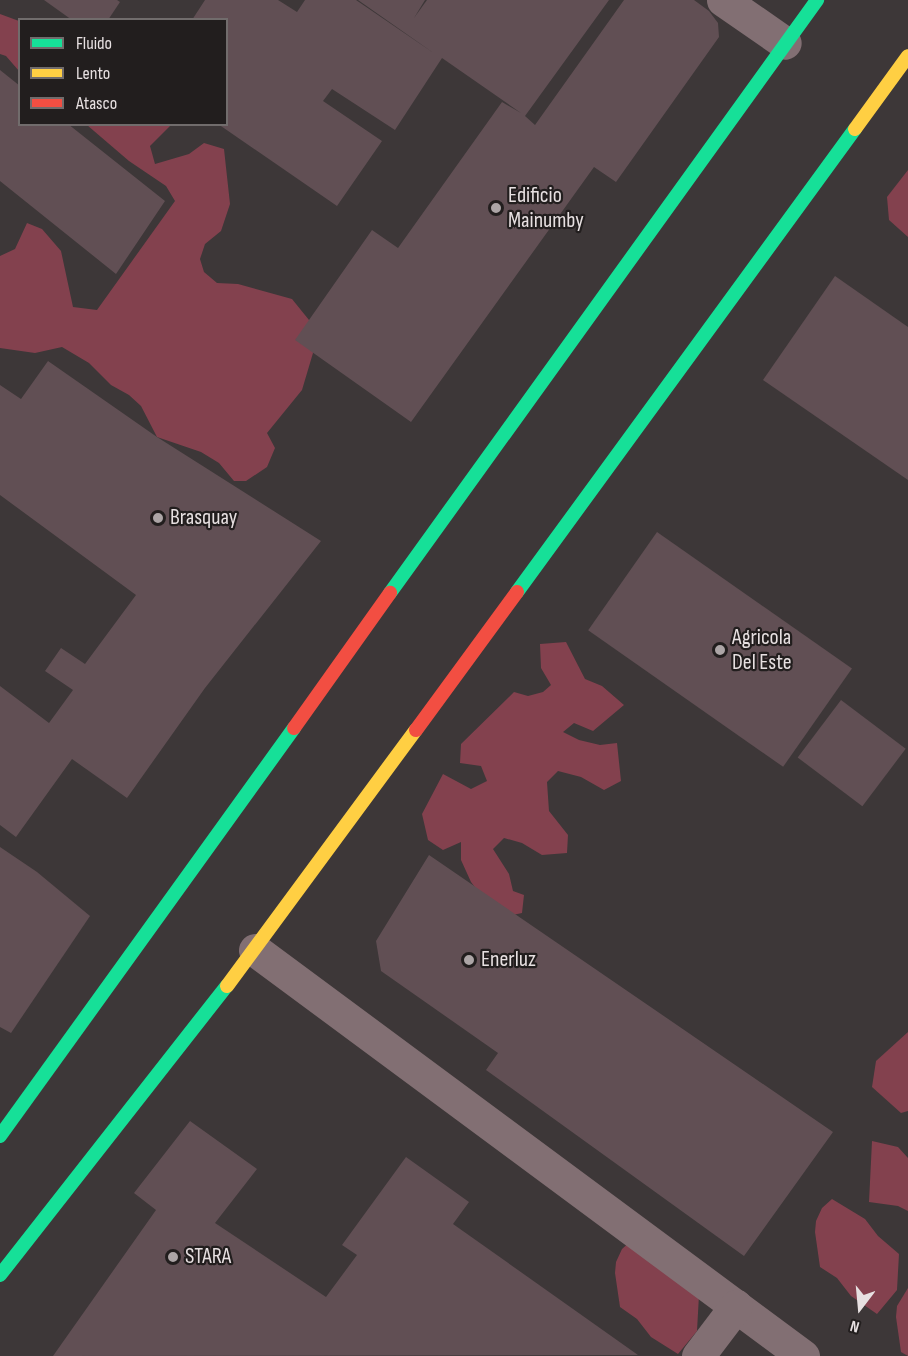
<!DOCTYPE html>
<style>
body{margin:0}
#map{position:relative;width:908px;height:1356px;overflow:hidden;background:#3d3738;font-family:"Sofia Sans Condensed",sans-serif}
div>[style]{position:absolute}
.green>*{inset:0;background:#83414e}
.building>*{inset:0;background:#614f54;transform-origin:0 0}
.street>*{height:33px;margin:-16.5px;padding:0 16.5px;transform-origin:16.5px;border-radius:16.5px;background:#826f73}
.fast>*{height:14px;margin:-7px;padding:0 7px;transform-origin:7px;border-radius:7px;background:#16e098}
.slow>*{height:14px;margin:-7px;padding:0 7px;transform-origin:7px;border-radius:7px;background:#ffcf43}
.jam>*{height:14px;margin:-7px;padding:0 7px;transform-origin:7px;border-radius:7px;background:#f24e42}
.dots>*{width:16px;height:16px;translate:-50% -50%;box-sizing:border-box;border:3px solid #221e1e;border-radius:50%}
span{translate:-50% -50%;white-space:nowrap;text-align:center;line-height:1.15;-webkit-text-stroke:4.5px #221e1e;paint-order:stroke}
.poi-label{font-size:22px;color:#e7e0e1}
.left{translate:0 -50%;text-align:left}
.legend{position:absolute;left:18px;top:18px;width:210px;height:108px;box-sizing:border-box;background:#221e1e;border:2px solid #716c6c;margin:0;padding:8px 10px;list-style:none;font-size:18px;color:#e7e0e1}
.legend li{display:flex;align-items:center;gap:12px;height:30px}
.legend b{width:30px;border:2px solid #716c6c}
.north{position:absolute;left:830px;top:1278px;width:60px;height:60px;-webkit-text-stroke:4px #221e1e;paint-order:stroke;rotate:196deg;font-size:16px;font-weight:700;line-height:24px;text-align:center;color:#e7e0e1}
.north::after{content:'';display:block;margin:auto;width:21px;height:27px;background:#e7e0e1;clip-path:polygon(50% 0,100% 100%,50% 72%,0 100%)}
</style>
<div id="map">
<div class="green">
<div style="clip-path:polygon(0 14px,19px 21px,19px 71px,6px 56px,0 54px)"></div>
<div style="clip-path:polygon(87px 125px,171px 125px,150px 146px,155px 164px,189px 154px,204px 143px,224px 149px,230px 204px,221px 231px,205px 244px,200px 259px,204px 272px,217px 283px,238px 284px,292px 299px,309px 320px,313px 353px,302px 390px,267px 433px,275px 448px,267px 467px,246px 481px,234px 481px,219px 463px,201px 452px,157px 437px,141px 406px,129px 395px,111px 385px,89px 363px,62px 347px,35px 353px,0 348px,0 256px,15px 249px,27px 223px,42px 229px,61px 251px,73px 307px,97px 310px,175px 201px,166px 186px,129px 161px)"></div>
<div style="clip-path:polygon(908px 170px,908px 237px,889px 220px,887px 197px)"></div>
<div style="clip-path:polygon(566px 642px,585px 679px,602px 686px,624px 705px,593px 731px,574px 723px,563px 732px,579px 740px,600px 745px,617px 743px,621px 781px,604px 790px,581px 777px,558px 771px,547px 782px,549px 811px,568px 835px,567px 853px,542px 855px,522px 843px,504px 838px,493px 849px,509px 874px,513px 891px,524px 895px,522px 913px,498px 918px,471px 882px,461px 860px,461px 842px,443px 850px,428px 840px,422px 814px,443px 774px,471px 789px,487px 781px,481px 766px,460px 763px,461px 744px,514px 692px,528px 696px,543px 692px,551px 685px,541px 668px,540px 644px)"></div>
<div style="clip-path:polygon(908px 1032px,908px 1111px,901px 1113px,872px 1087px,876px 1061px)"></div>
<div style="clip-path:polygon(872px 1141px,898px 1147px,908px 1158px,908px 1211px,898px 1206px,869px 1202px)"></div>
<div style="clip-path:polygon(832px 1199px,865px 1219px,878px 1236px,899px 1254px,897px 1290px,877px 1314px,851px 1296px,837px 1278px,820px 1267px,815px 1232px,816px 1221px,822px 1208px)"></div>
<div style="clip-path:polygon(632px 1240px,699px 1295px,697px 1331px,678px 1354px,651px 1337px,637px 1319px,620px 1307px,615px 1273px,616px 1262px,622px 1249px)"></div>
<div style="clip-path:polygon(908px 1288px,908px 1356px,901px 1352px,896px 1317px,897px 1306px)"></div>
</div>
<div class="building">
<div style="clip-path:polygon(44px 0,117px 0,120px 2px,108px 20px,72px 20px)"></div>
<div style="clip-path:polygon(205px 0,278px 0,297px 12px,305px 0,356px 0,435px 54px,358px 0,425px 0,414px 18px,427px 0,609px 0,525px 116px,535px 125px,624px 0,694px 0,709px 11px,718px 23px,719px 37px,616px 182px,594px 167px,411px 422px,295px 340px,372px 230px,398px 248px,502px 102px,521px 113px,442px 58px,395px 130px,332px 89px,323px 101px,382px 141px,337px 206px,218px 124px,226px 124px,226px 20px,192px 20px)"></div>
<div style="clip-path:polygon(0 70px,20px 86px,20px 124px,68px 124px,165px 201px,116px 274px,0 181px)"></div>
<div style="clip-path:polygon(835px 276px,908px 327px,908px 480px,763px 380px)"></div>
<div style="clip-path:polygon(48px 361px,157px 437px,321px 541px,205px 688px,127px 798px,72px 759px,16px 837px,0 825px,0 686px,49px 723px,73px 690px,45px 671px,61px 648px,85px 664px,136px 595px,0 495px,0 385px,21px 399px)"></div>
<div style="left:657px;top:532px;width:238px;height:120px;rotate:35deg"></div>
<div style="left:841px;top:700px;width:81px;height:72px;rotate:37deg"></div>
<div style="clip-path:polygon(0 847px,37px 872px,90px 916px,11px 1033px,0 1027px)"></div>
<div style="clip-path:polygon(429px 855px,833px 1132px,744px 1256px,486px 1070px,498px 1053px,381px 971px,376px 941px)"></div>
<div style="clip-path:polygon(190px 1121px,257px 1169px,215px 1223px,326px 1297px,357px 1255px,342px 1245px,406px 1157px,469px 1202px,453px 1224px,638px 1355px,53px 1356px,156px 1210px,134px 1193px)"></div>
</div>
<div class="street">
<div style="left:723px;top:0;width:75px;rotate:34.7deg"></div>
<div style="left:255px;top:950px;width:682px;rotate:36.53deg"></div>
<div style="left:698px;top:1356px;width:63px;rotate:-52.8deg"></div>
</div>
<div class="fast">
<div style="left:517px;top:592px;width:573px;rotate:-53.87deg"></div>
<div style="left:390px;top:593px;width:731px;rotate:-54.24deg"></div>
<div style="left:0;top:1136px;width:503px;rotate:-54.22deg"></div>
<div style="left:0;top:1275px;width:367px;rotate:-51.9deg"></div>
</div>
<div class="slow">
<div style="left:855px;top:129px;width:90px;rotate:-54deg"></div>
<div style="left:227px;top:986px;width:318px;rotate:-53.6deg"></div>
</div>
<div class="jam">
<div style="left:294px;top:728px;width:166px;rotate:-54.6deg"></div>
<div style="left:416px;top:730px;width:171px;rotate:-53.8deg"></div>
</div>
<div class="dots">
<div style="left:496px;top:208px;background:#aca5a6"></div>
<div style="left:158px;top:518px;background:#aca5a6"></div>
<div style="left:720px;top:650px;background:#aca5a6"></div>
<div style="left:469px;top:960px;background:#aca5a6"></div>
<div style="left:173px;top:1257px;background:#aca5a6"></div>
</div>
<div class="poi-label">
<span class="left" style="left:508px;top:208px">Edificio<br>Mainumby</span>
<span class="left" style="left:170px;top:518px">Brasquay</span>
<span class="left" style="left:732px;top:650px">Agricola<br>Del Este</span>
<span class="left" style="left:481px;top:960px">Enerluz</span>
<span class="left" style="left:185px;top:1257px">STARA</span>
</div>
<ul class="legend">
<li><b style="height:8px;background:#16e098"></b>Fluido</li>
<li><b style="height:8px;background:#ffcf43"></b>Lento</li>
<li><b style="height:8px;background:#f24e42"></b>Atasco</li>
</ul>
<div class="north">N</div>
</div>
